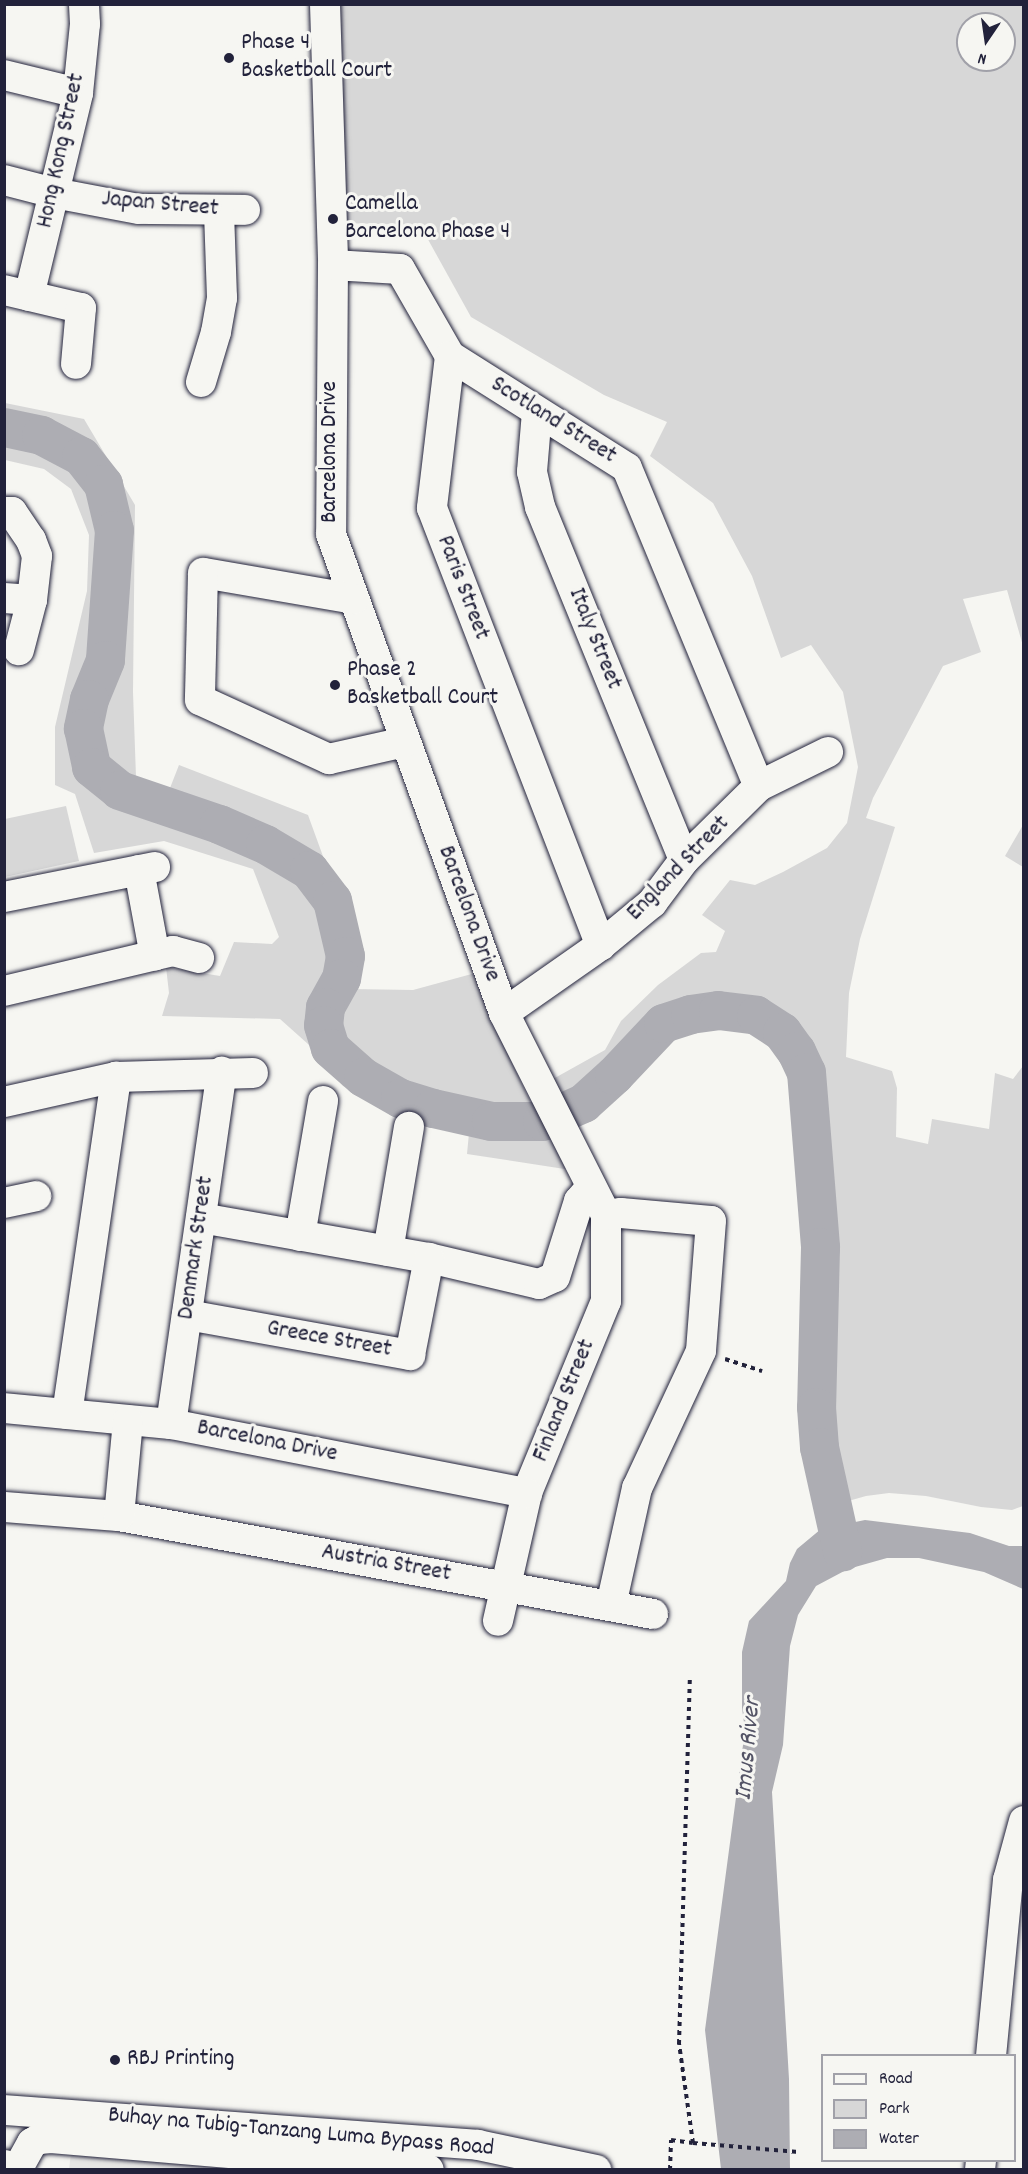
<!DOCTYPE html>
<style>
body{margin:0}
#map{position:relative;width:1028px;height:2174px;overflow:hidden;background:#f6f6f2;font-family:Dekko,sans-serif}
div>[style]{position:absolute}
.built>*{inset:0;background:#e6e6e4}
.green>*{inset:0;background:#d7d7d7}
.water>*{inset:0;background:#adadb3}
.river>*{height:39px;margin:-19.5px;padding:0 19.5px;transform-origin:19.5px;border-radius:19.5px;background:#adadb3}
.path>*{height:4px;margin-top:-2px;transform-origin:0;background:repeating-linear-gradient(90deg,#22223b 0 4.5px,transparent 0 9px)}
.roads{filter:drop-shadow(0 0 2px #22223b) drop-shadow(0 0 2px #22223b)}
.minor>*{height:30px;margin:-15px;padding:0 15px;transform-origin:15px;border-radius:15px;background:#f6f6f2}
.major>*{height:33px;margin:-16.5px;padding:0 16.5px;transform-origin:16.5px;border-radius:16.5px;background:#f6f6f2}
.dots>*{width:16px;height:16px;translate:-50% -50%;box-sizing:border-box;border:3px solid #f6f6f2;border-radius:50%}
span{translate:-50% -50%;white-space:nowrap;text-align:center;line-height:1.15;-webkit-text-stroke:6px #f6f6f2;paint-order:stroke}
.poi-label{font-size:24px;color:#22223b}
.left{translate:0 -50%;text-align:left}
.street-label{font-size:24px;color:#22223b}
.water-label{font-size:26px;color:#535365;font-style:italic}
.frame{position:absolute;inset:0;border:6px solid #22223b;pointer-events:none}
.legend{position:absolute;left:821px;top:2054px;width:195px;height:108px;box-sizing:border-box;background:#f6f6f2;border:2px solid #a1a1a9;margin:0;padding:8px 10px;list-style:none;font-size:18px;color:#22223b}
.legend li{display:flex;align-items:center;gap:12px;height:30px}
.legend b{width:30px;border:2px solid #a1a1a9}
.north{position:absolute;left:956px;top:12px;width:60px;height:60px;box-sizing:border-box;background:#f6f6f2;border:2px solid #a1a1a9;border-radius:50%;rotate:193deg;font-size:16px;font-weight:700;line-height:24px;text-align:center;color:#22223b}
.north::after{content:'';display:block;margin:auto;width:21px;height:27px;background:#22223b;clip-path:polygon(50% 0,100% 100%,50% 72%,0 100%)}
</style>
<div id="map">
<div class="built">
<div style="clip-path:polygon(71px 2152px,252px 2170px,69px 2170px)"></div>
</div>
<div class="green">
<div style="clip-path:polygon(evenodd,334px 5px,1023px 5px,1023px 646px,1007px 590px,963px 599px,981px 652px,943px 666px,873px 798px,866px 818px,895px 827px,860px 939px,849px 993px,846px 1057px,892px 1071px,897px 1088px,896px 1137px,928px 1144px,932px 1119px,989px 1129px,995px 1073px,1013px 1079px,1023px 1066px,1023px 1506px,1012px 1510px,981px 1507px,926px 1496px,889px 1493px,866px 1496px,820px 1509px,808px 1437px,806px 1173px,802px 1096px,794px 1065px,776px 1046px,752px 1028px,721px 1020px,688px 1025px,655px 1043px,581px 1126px,553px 1079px,605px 1050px,621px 1021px,658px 985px,701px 953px,716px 952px,725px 931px,702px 915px,730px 880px,755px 885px,783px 872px,827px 848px,847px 823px,858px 767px,843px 692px,811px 645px,781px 658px,752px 576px,713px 503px,650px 456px,667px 422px,604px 395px,471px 317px,420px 225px,339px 223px,334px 5px,968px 24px,1004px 24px,1004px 60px,968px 60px,968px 24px)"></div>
<div style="clip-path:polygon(5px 403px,84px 419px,135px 505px,133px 692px,136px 777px,170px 788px,179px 765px,308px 815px,340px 903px,353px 955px,350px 989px,413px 990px,479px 972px,499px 1035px,527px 1095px,571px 1170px,467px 1154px,469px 1133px,343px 1086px,308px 1044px,280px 1019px,162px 1016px,169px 993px,166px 967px,220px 976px,234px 942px,272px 944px,279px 937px,253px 869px,164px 841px,94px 853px,75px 794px,55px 785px,55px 727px,87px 591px,89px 535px,71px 489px,44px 469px,5px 460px)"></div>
<div style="clip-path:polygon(66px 806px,79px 861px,5px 877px,5px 819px)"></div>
<div style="clip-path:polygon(1023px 825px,1023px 867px,1005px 856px)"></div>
</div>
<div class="water">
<div style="clip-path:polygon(865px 1520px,970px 1533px,1009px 1546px,1023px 1546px,1023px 1589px,984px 1572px,919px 1558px,887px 1558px,848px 1569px,816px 1586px,798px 1615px,790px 1646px,783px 1745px,772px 1792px,789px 2079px,790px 2169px,721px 2169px,705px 2030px,745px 1730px,742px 1708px,742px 1652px,749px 1621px,786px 1581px,790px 1563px,797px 1549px,821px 1529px)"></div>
</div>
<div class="river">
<div style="left:4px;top:427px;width:38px;rotate:12deg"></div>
<div style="left:41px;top:435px;width:45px;rotate:27.7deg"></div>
<div style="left:81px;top:456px;width:36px;rotate:52deg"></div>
<div style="left:103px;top:484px;width:47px;rotate:76.6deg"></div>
<div style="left:114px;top:530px;width:130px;rotate:94deg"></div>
<div style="left:105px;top:660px;width:42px;rotate:112.3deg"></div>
<div style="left:89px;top:699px;width:30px;rotate:102deg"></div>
<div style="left:83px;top:728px;width:40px;rotate:78deg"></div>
<div style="left:91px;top:767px;width:36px;rotate:39deg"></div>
<div style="left:119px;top:790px;width:106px;rotate:18.8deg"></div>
<div style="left:219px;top:824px;width:50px;rotate:23.5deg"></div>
<div style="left:265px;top:844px;width:51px;rotate:30.6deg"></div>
<div style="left:309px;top:870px;width:38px;rotate:53deg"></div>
<div style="left:332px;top:900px;width:57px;rotate:76.9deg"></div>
<div style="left:345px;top:956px;width:22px;rotate:100deg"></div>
<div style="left:341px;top:978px;width:33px;rotate:119deg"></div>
<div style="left:325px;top:1007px;width:18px;rotate:96deg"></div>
<div style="left:323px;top:1025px;width:24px;rotate:73deg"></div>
<div style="left:330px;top:1048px;width:44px;rotate:41.3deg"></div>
<div style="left:363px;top:1077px;width:43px;rotate:29.6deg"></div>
<div style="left:400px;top:1098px;width:34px;rotate:17deg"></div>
<div style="left:433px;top:1108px;width:59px;rotate:12.6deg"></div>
<div style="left:491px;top:1121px;width:51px"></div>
<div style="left:542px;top:1121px;width:45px;rotate:-23.7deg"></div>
<div style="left:583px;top:1103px;width:42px;rotate:-42.1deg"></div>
<div style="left:614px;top:1075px;width:71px;rotate:-46.7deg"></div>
<div style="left:663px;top:1023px;width:28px;rotate:-18deg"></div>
<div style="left:690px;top:1014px;width:28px;rotate:-8deg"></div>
<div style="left:718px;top:1010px;width:38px;rotate:7deg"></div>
<div style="left:756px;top:1015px;width:31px;rotate:33deg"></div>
<div style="left:782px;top:1032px;width:24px;rotate:54deg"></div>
<div style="left:796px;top:1051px;width:23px;rotate:65deg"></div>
<div style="left:806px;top:1072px;width:176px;rotate:85.4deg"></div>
<div style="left:820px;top:1247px;width:160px;rotate:91.4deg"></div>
<div style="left:816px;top:1407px;width:40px;rotate:85.7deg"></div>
<div style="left:819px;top:1447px;width:107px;rotate:77.5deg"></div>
</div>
<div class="path">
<div style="left:725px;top:1359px;width:39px;rotate:18deg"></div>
<div style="left:693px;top:2143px;width:106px;rotate:4.9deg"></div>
<div style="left:670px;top:2170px;width:30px;rotate:-88deg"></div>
<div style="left:671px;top:2140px;width:22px;rotate:8deg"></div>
<div style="left:693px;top:2143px;width:100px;rotate:-98deg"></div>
<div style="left:679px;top:2044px;width:369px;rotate:-88.3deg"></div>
</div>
<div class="roads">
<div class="minor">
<div style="left:325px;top:4px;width:261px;rotate:88.2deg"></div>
<div style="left:333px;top:265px;width:269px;rotate:90.4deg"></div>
<div style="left:331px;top:534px;width:509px;rotate:70.14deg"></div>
<div style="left:504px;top:1013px;width:226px;rotate:63.2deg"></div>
<div style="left:606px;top:1215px;width:86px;rotate:90deg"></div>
<div style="left:606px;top:1301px;width:208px;rotate:112.4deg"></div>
<div style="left:527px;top:1493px;width:131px;rotate:102.8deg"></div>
<div style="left:4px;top:75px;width:76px;rotate:13.7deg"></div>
<div style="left:4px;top:180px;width:52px;rotate:14.6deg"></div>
<div style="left:54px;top:193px;width:86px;rotate:10.7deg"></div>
<div style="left:139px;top:209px;width:106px;rotate:0.5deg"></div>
<div style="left:333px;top:265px;width:67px;rotate:3.4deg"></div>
<div style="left:400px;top:269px;width:100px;rotate:60.1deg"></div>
<div style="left:450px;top:356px;width:209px;rotate:32.3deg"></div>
<div style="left:627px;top:468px;width:344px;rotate:67.5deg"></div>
<div style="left:4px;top:290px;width:79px;rotate:13.2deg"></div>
<div style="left:81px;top:308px;width:56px;rotate:95.1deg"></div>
<div style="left:29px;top:296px;width:209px;rotate:-76.4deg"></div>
<div style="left:78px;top:93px;width:69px;rotate:-84.2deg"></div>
<div style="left:85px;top:24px;width:20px;rotate:-93deg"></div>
<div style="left:450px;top:356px;width:153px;rotate:96.8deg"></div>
<div style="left:432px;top:508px;width:469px;rotate:68.9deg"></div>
<div style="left:201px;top:382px;width:52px;rotate:-73.3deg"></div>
<div style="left:216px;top:332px;width:35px;rotate:-80deg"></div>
<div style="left:222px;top:298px;width:87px;rotate:-92deg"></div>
<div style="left:537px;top:412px;width:60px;rotate:94.8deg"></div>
<div style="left:532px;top:472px;width:36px;rotate:77deg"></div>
<div style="left:540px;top:507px;width:381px;rotate:67.8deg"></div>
<div style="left:4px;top:512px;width:8px"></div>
<div style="left:12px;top:512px;width:34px;rotate:56deg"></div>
<div style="left:31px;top:540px;width:17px;rotate:69deg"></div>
<div style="left:37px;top:556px;width:44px;rotate:96.5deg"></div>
<div style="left:32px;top:600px;width:52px;rotate:104.6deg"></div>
<div style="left:4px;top:598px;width:28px;rotate:4deg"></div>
<div style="left:354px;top:599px;width:153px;rotate:-170.2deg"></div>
<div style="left:203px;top:573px;width:127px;rotate:91.4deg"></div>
<div style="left:200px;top:700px;width:142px;rotate:24.6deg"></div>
<div style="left:329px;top:759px;width:78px;rotate:-12.6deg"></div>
<div style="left:139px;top:870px;width:87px;rotate:79.5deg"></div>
<div style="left:4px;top:897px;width:154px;rotate:-11.2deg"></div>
<div style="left:4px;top:991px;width:174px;rotate:-13.3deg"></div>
<div style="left:173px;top:951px;width:27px;rotate:15deg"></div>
<div style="left:504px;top:1013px;width:118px;rotate:-35deg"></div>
<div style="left:601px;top:945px;width:66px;rotate:-39.5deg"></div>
<div style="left:652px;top:903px;width:54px;rotate:-53.3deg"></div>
<div style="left:684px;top:860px;width:105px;rotate:-44.6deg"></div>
<div style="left:759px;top:786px;width:77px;rotate:-26.2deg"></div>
<div style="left:4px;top:1102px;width:115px;rotate:-12.6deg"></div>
<div style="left:116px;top:1077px;width:137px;rotate:-1.7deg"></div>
<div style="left:4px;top:1203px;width:33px;rotate:-12deg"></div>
<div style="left:606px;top:1215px;width:15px;rotate:-8deg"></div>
<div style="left:621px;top:1213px;width:90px;rotate:5.1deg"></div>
<div style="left:711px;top:1221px;width:130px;rotate:94.4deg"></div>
<div style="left:701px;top:1351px;width:151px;rotate:115deg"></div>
<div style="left:637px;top:1488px;width:120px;rotate:102.5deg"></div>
<div style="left:201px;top:1218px;width:231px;rotate:10deg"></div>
<div style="left:429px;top:1258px;width:113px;rotate:13.3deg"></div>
<div style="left:539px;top:1284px;width:17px;rotate:-24deg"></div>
<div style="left:555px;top:1277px;width:80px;rotate:-72.5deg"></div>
<div style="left:579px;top:1201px;width:18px;rotate:-49deg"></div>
<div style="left:300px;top:1236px;width:137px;rotate:-80.3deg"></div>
<div style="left:388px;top:1251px;width:126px;rotate:-80.4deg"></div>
<div style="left:187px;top:1315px;width:227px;rotate:10.2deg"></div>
<div style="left:410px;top:1355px;width:99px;rotate:-78.9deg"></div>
<div style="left:4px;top:1408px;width:168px;rotate:5.5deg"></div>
<div style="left:171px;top:1424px;width:363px;rotate:11deg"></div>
<div style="left:67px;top:1414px;width:341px;rotate:-81.7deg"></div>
<div style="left:171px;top:1424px;width:356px;rotate:-81.8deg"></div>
<div style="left:4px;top:1507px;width:115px;rotate:4.5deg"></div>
<div style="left:119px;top:1516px;width:543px;rotate:10.4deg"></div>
<div style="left:119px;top:1516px;width:96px;rotate:-84.6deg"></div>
<div style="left:991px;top:2056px;width:177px;rotate:-84.5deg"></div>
<div style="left:1008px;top:1880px;width:61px;rotate:-74.8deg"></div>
<div style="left:4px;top:2110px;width:475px;rotate:4.2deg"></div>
<div style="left:478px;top:2145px;width:121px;rotate:12deg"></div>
<div style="left:17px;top:2170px;width:31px;rotate:-61deg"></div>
<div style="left:32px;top:2143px;width:8px;rotate:-30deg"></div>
<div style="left:39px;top:2139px;width:12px;rotate:-5deg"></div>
<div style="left:51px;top:2138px;width:379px;rotate:4.8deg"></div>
<div style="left:980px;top:2170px;width:10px;rotate:-84deg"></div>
</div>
<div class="major">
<div style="left:4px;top:2166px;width:4px;rotate:63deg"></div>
</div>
</div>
<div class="dots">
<div style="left:229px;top:58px;background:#22223b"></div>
<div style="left:333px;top:219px;background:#22223b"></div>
<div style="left:335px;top:685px;background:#22223b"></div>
<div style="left:115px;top:2060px;background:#22223b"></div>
</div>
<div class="poi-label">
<span class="left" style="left:241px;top:58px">Phase 4<br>Basketball Court</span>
<span class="left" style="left:345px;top:219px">Camella<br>Barcelona Phase 4</span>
<span class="left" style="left:347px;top:685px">Phase 2<br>Basketball Court</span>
<span class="left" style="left:127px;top:2060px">RBJ Printing</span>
</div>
<div class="street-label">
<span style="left:62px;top:151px;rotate:-78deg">Hong Kong Street</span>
<span style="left:160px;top:205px;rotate:5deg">Japan Street</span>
<span style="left:553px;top:421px;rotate:32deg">Scotland Street</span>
<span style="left:331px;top:452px;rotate:-90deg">Barcelona Drive</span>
<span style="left:462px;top:588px;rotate:69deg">Paris Street</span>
<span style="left:594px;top:639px;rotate:68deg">Italy Street</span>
<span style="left:679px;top:869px;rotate:-46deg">England Street</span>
<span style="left:468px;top:914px;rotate:70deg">Barcelona Drive</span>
<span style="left:197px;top:1248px;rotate:-82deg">Denmark Street</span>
<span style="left:329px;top:1340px;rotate:10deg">Greece Street</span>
<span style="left:565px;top:1401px;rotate:-68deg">Finland Street</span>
<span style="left:267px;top:1442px;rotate:11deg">Barcelona Drive</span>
<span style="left:386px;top:1564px;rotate:10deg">Austria Street</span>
<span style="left:301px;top:2133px;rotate:5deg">Buhay na Tubig-Tanzang Luma Bypass Road</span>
</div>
<div class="water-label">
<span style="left:749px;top:1749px;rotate:-85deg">Imus River</span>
</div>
<div class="frame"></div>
<ul class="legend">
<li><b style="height:8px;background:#f6f6f2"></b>Road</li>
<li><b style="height:16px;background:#d7d7d7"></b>Park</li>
<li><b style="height:16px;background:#adadb3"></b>Water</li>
</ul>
<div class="north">N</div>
</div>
